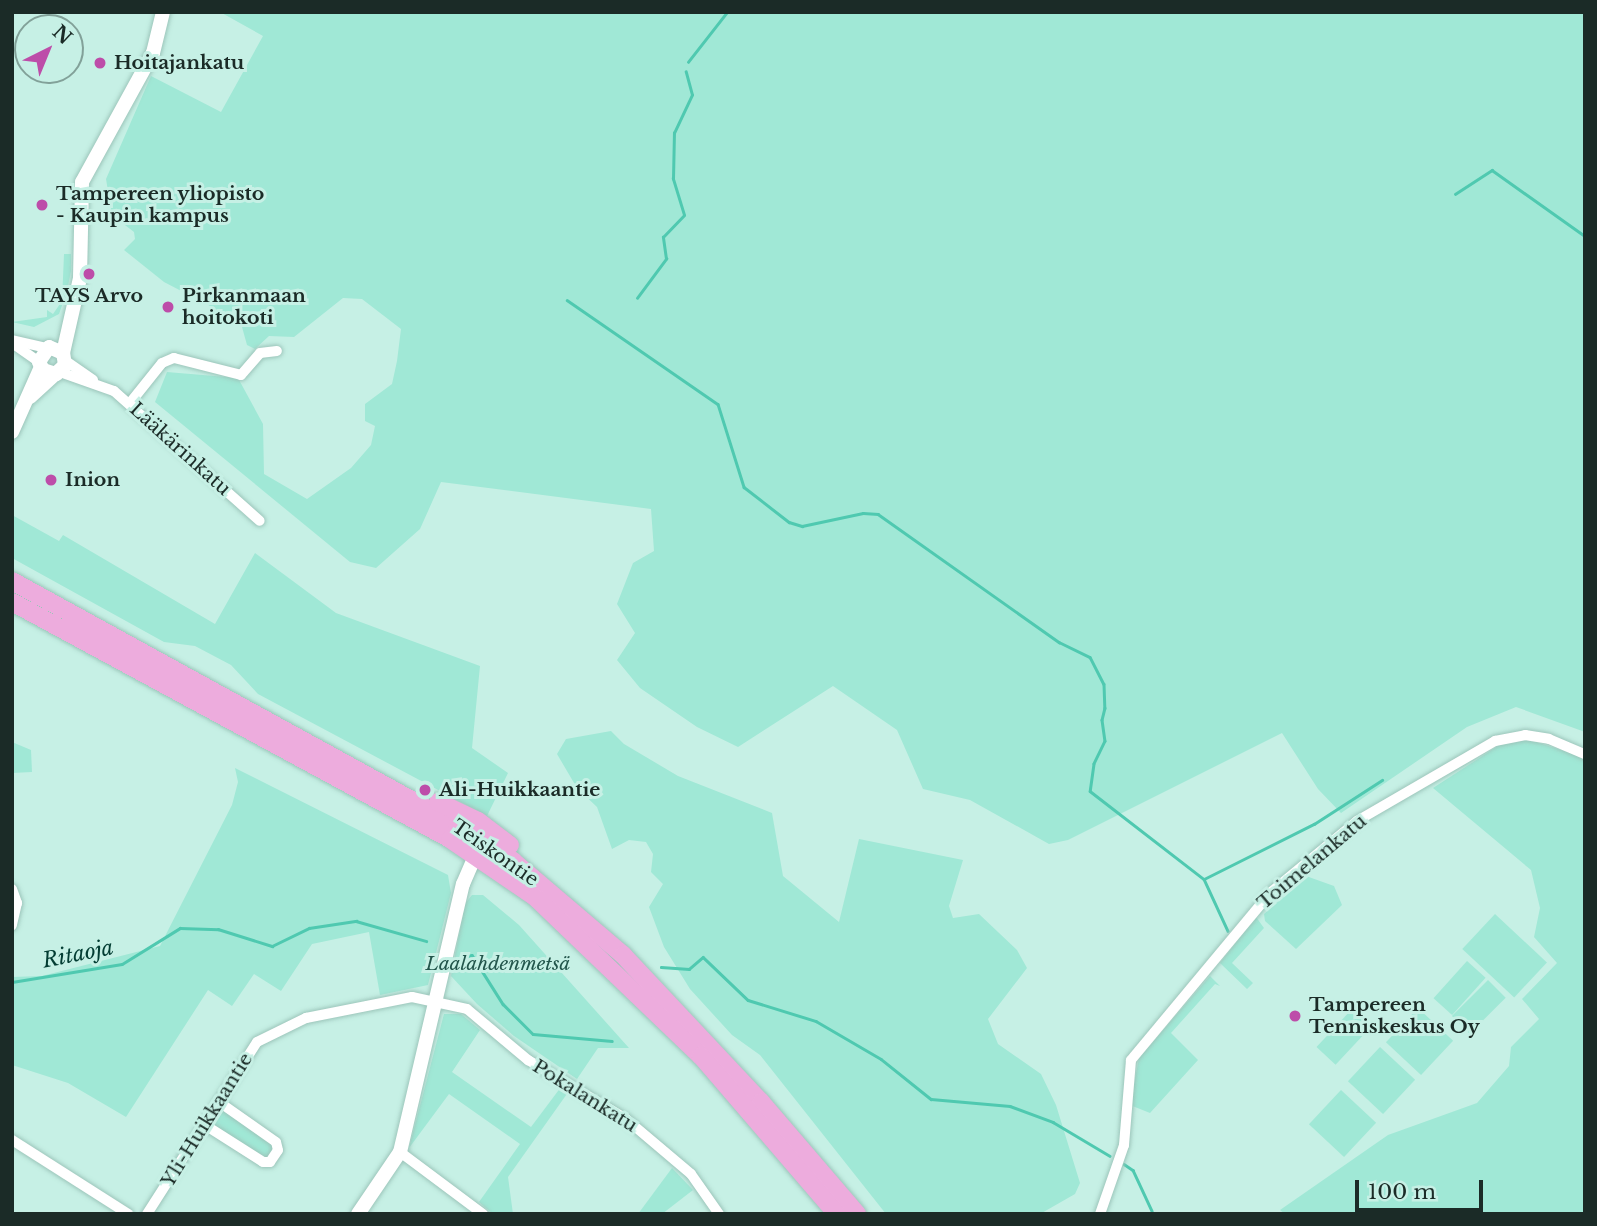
<!DOCTYPE html>
<meta charset="utf-8">
<style>
body{margin:0}
#map{position:relative;width:1597px;height:1226px;overflow:hidden;background:#c6f0e5;font-family:"Libre Baskerville",serif}
div>[style]{position:absolute}
.green>*{inset:0;background:#a0e8d6;transform-origin:0 0}
.stream>*{height:2.5px;margin:-1.25px;padding:0 1.25px;transform-origin:1.25px;border-radius:1.25px;background:#4fc9b0}
.roads{filter:drop-shadow(0 0 2px #9cc5ba) drop-shadow(0 0 2px #9cc5ba)}
.street>*{height:10px;margin:-5px;padding:0 5px;transform-origin:5px;border-radius:5px;background:#fff}
.secondary>*{height:14px;margin:-7px;padding:0 7px;transform-origin:7px;border-radius:7px;background:#fff}
.highway>*{height:18px;margin:-9px;padding:0 9px;transform-origin:9px;border-radius:9px;background:#edacdd}
.dots>*{width:19px;height:19px;translate:-50% -50%;box-sizing:border-box;border:4px solid #c6f0e5;border-radius:50%}
span{translate:-50% -50%;white-space:nowrap;text-align:center;line-height:1.15;-webkit-text-stroke:6px #c6f0e5;paint-order:stroke}
.poi-label{font-size:19px;color:#1b2b27;font-weight:700}
.left{translate:0 -50%;text-align:left}
.street-label{font-size:19px;color:#1b2b27}
.park-label{font-size:19px;color:#22554b;font-style:italic}
.water-label{font-size:21px;color:#033d33;font-style:italic}
.frame{position:absolute;inset:0;border:14px solid #1b2b27;pointer-events:none}
.north{position:absolute;left:14px;top:14px;width:70px;height:70px;box-sizing:border-box;background:#c6f0e5;border:2px solid #82a199;border-radius:50%;rotate:43deg;font-size:19px;font-weight:700;line-height:28px;text-align:center;color:#1b2b27}
.north::after{content:'';display:block;margin:auto;width:24px;height:32px;background:#bd4da9;clip-path:polygon(50% 0,100% 100%,50% 72%,0 100%)}
.scale{position:absolute;left:1355px;top:1180px;width:128px;height:32px;box-sizing:border-box;border:4px solid #1b2b27;border-top:0;padding-left:9px;font-size:21px;line-height:24px;white-space:nowrap;color:#1b2b27;-webkit-text-stroke:5px #c6f0e5;paint-order:stroke}
</style>
<div id="map">
<div class="green">
<div style="clip-path:polygon(220px 12px,1585px 12px,1585px 732px,1516px 707px,1467px 727px,1341px 813px,1318px 789px,1282px 733px,1068px 840px,1049px 844px,970px 800px,923px 789px,897px 730px,833px 686px,738px 747px,697px 727px,640px 688px,617px 660px,635px 633px,617px 604px,633px 563px,654px 551px,651px 509px,441px 482px,420px 529px,376px 568px,350px 562px,155px 402px,167px 372px,238px 378px,263px 424px,264px 474px,307px 499px,351px 468px,371px 445px,375px 426px,365px 421px,365px 404px,392px 384px,397px 361px,401px 329px,362px 299px,343px 298px,294px 337px,269px 336px,255px 349px,247px 345px,242px 327px,229px 324px,214px 308px,164px 282px,124px 250px,135px 239px,134px 232px,112px 215px,106px 179px,151px 76px,221px 112px,263px 36px)"></div>
<div style="clip-path:polygon(64px 254px,71px 254px,71px 271px,67px 291px,59px 314px,34px 327px,12px 322px,47px 317px,47px 310px,53px 314px,62px 301px)"></div>
<div style="clip-path:polygon(12px 515px,59px 541px,63px 535px,215px 624px,255px 553px,336px 613px,480px 666px,472px 748px,508px 773px,487px 816px,258px 694px,231px 665px,195px 646px,164px 642px,12px 558px)"></div>
<div style="clip-path:polygon(611px 731px,624px 744px,678px 776px,772px 813px,783px 876px,839px 922px,859px 839px,963px 860px,949px 906px,953px 918px,979px 914px,1017px 950px,1027px 968px,988px 1019px,998px 1044px,1041px 1074px,1056px 1105px,1080px 1183px,1075px 1194px,1040px 1214px,886px 1214px,760px 1055px,732px 1035px,690px 989px,664px 947px,649px 907px,663px 884px,651px 872px,653px 854px,646px 842px,629px 840px,612px 849px,597px 807px,577px 788px,557px 754px,566px 739px)"></div>
<div style="clip-path:polygon(1524px 738px,1585px 758px,1585px 1214px,1285px 1214px,1280px 1210px,1388px 1135px,1477px 1103px,1509px 1066px,1511px 1047px,1539px 1019px,1522px 999px,1557px 963px,1534px 937px,1540px 908px,1531px 870px,1433px 788px,1501px 744px)"></div>
<div style="clip-path:polygon(12px 742px,31px 750px,32px 772px,12px 773px)"></div>
<div style="clip-path:polygon(235px 768px,448px 875px,451px 893px,428px 985px,380px 995px,369px 932px,312px 944px,281px 991px,254px 974px,232px 1006px,208px 990px,126px 1117px,68px 1083px,12px 1065px,12px 977px,42px 976px,160px 946px,232px 805px,238px 782px)"></div>
<div style="clip-path:polygon(1306px 876px,1334px 886px,1342px 905px,1296px 949px,1265px 921px,1264px 914px)"></div>
<div style="clip-path:polygon(472px 895px,483px 895px,519px 925px,629px 1048px,598px 1048px,577px 1079px,514px 1036px,477px 1004px,451px 976px,465px 904px)"></div>
<div style="left:1495px;top:914px;width:71px;height:48px;rotate:43deg"></div>
<div style="clip-path:polygon(1256px 917px,1264px 928px,1232px 963px,1253px 983px,1247px 989px,1220px 963px)"></div>
<div style="left:1467px;top:961px;width:25px;height:50px;rotate:42deg"></div>
<div style="clip-path:polygon(1210px 976px,1220px 986px,1215px 984px,1171px 1033px,1198px 1060px,1150px 1113px,1130px 1105px,1139px 1058px)"></div>
<div style="left:1488px;top:980px;width:25px;height:51px;rotate:45deg"></div>
<div style="left:1418px;top:1008px;width:48px;height:47px;rotate:43deg"></div>
<div style="left:1352px;top:1009px;width:26px;height:52px;rotate:43deg"></div>
<div style="clip-path:polygon(444px 1014px,461px 1014px,480px 1030px,452px 1072px,531px 1127px,561px 1087px,569px 1091px,508px 1177px,513px 1214px,493px 1214px,479px 1202px,520px 1144px,449px 1094px,409px 1148px)"></div>
<div style="left:1380px;top:1047px;width:48px;height:47px;rotate:43deg"></div>
<div style="left:1341px;top:1090px;width:48px;height:47px;rotate:43deg"></div>
<div style="clip-path:polygon(226px 1110px,275px 1146px,271px 1156px,264px 1159px,212px 1125px,218px 1112px)"></div>
<div style="clip-path:polygon(672px 1168px,693px 1190px,662px 1214px,638px 1214px)"></div>
</div>
<div class="stream">
<div style="left:688px;top:62px;width:63px;rotate:-52deg"></div>
<div style="left:1455px;top:194px;width:44px;rotate:-33deg"></div>
<div style="left:1492px;top:170px;width:114px;rotate:35.4deg"></div>
<div style="left:637px;top:298px;width:49px;rotate:-53.4deg"></div>
<div style="left:666px;top:259px;width:22px;rotate:-98deg"></div>
<div style="left:663px;top:237px;width:30px;rotate:-46deg"></div>
<div style="left:684px;top:215px;width:38px;rotate:-107deg"></div>
<div style="left:673px;top:179px;width:46px;rotate:-88.8deg"></div>
<div style="left:674px;top:133px;width:42px;rotate:-64.7deg"></div>
<div style="left:692px;top:95px;width:24px;rotate:-105deg"></div>
<div style="left:567px;top:300px;width:183px;rotate:34.6deg"></div>
<div style="left:718px;top:404px;width:87px;rotate:72.6deg"></div>
<div style="left:744px;top:487px;width:57px;rotate:37.9deg"></div>
<div style="left:789px;top:522px;width:14px;rotate:17deg"></div>
<div style="left:802px;top:526px;width:62px;rotate:-12deg"></div>
<div style="left:863px;top:513px;width:15px;rotate:4deg"></div>
<div style="left:878px;top:514px;width:222px;rotate:35.3deg"></div>
<div style="left:1059px;top:642px;width:34px;rotate:26deg"></div>
<div style="left:1090px;top:657px;width:30px;rotate:63deg"></div>
<div style="left:1104px;top:684px;width:24px;rotate:88deg"></div>
<div style="left:1105px;top:708px;width:12px;rotate:104deg"></div>
<div style="left:1102px;top:720px;width:21px;rotate:82deg"></div>
<div style="left:1105px;top:741px;width:25px;rotate:116deg"></div>
<div style="left:1094px;top:764px;width:27px;rotate:98deg"></div>
<div style="left:1090px;top:791px;width:144px;rotate:37.7deg"></div>
<div style="left:1204px;top:879px;width:57px;rotate:65.2deg"></div>
<div style="left:1204px;top:879px;width:123px;rotate:-26.6deg"></div>
<div style="left:1314px;top:824px;width:81px;rotate:-32.9deg"></div>
<div style="left:456px;top:959px;width:16px;rotate:-14deg"></div>
<div style="left:472px;top:955px;width:58px;rotate:57.7deg"></div>
<div style="left:503px;top:1004px;width:42px;rotate:45deg"></div>
<div style="left:533px;top:1034px;width:79px;rotate:5.1deg"></div>
<div style="left:661px;top:967px;width:28px;rotate:4deg"></div>
<div style="left:689px;top:969px;width:18px;rotate:-41deg"></div>
<div style="left:703px;top:957px;width:62px;rotate:43.7deg"></div>
<div style="left:748px;top:1000px;width:71px;rotate:17.2deg"></div>
<div style="left:816px;top:1021px;width:75px;rotate:30.3deg"></div>
<div style="left:881px;top:1059px;width:64px;rotate:38.7deg"></div>
<div style="left:931px;top:1099px;width:79px;rotate:5.1deg"></div>
<div style="left:1010px;top:1106px;width:46px;rotate:20.4deg"></div>
<div style="left:1053px;top:1122px;width:66px;rotate:30.8deg"></div>
<div style="left:12px;top:982px;width:111px;rotate:-9.3deg"></div>
<div style="left:122px;top:964px;width:68px;rotate:-31.8deg"></div>
<div style="left:180px;top:928px;width:38px;rotate:2deg"></div>
<div style="left:218px;top:929px;width:57px;rotate:17.5deg"></div>
<div style="left:272px;top:946px;width:41px;rotate:-25.9deg"></div>
<div style="left:309px;top:928px;width:48px;rotate:-8.5deg"></div>
<div style="left:356px;top:921px;width:73px;rotate:15.9deg"></div>
<div style="left:1124px;top:1164px;width:11px;rotate:34deg"></div>
<div style="left:1133px;top:1170px;width:45px;rotate:65.1deg"></div>
</div>
<div class="roads">
<div class="street">
<div style="left:12px;top:340px;width:36px;rotate:13deg"></div>
<div style="left:12px;top:343px;width:33px;rotate:35deg"></div>
<div style="left:66px;top:361px;width:33px;rotate:35deg"></div>
<div style="left:60px;top:372px;width:57px;rotate:19.4deg"></div>
<div style="left:114px;top:391px;width:195px;rotate:41.7deg"></div>
<div style="left:130px;top:403px;width:51px;rotate:-51.3deg"></div>
<div style="left:162px;top:363px;width:13px;rotate:-23deg"></div>
<div style="left:174px;top:358px;width:69px;rotate:14.2deg"></div>
<div style="left:241px;top:375px;width:29px;rotate:-49deg"></div>
<div style="left:260px;top:353px;width:17px;rotate:-7deg"></div>
<div style="left:12px;top:889px;width:15px;rotate:70deg"></div>
<div style="left:17px;top:903px;width:23px;rotate:103deg"></div>
<div style="left:205px;top:1125px;width:69px;rotate:32.5deg"></div>
<div style="left:263px;top:1162px;width:7px"></div>
<div style="left:270px;top:1162px;width:14px;rotate:-56deg"></div>
<div style="left:278px;top:1150px;width:8px;rotate:-104deg"></div>
<div style="left:276px;top:1142px;width:70px;rotate:-144.9deg"></div>
<div style="left:12px;top:1140px;width:138px;rotate:32.5deg"></div>
<div style="left:400px;top:1152px;width:104px;rotate:36.8deg"></div>
<div style="left:147px;top:1214px;width:204px;rotate:-57.4deg"></div>
<div style="left:257px;top:1042px;width:55px;rotate:-26.1deg"></div>
<div style="left:306px;top:1018px;width:108px;rotate:-11.2deg"></div>
<div style="left:412px;top:997px;width:56px;rotate:12.3deg"></div>
<div style="left:467px;top:1009px;width:80px;rotate:39.9deg"></div>
<div style="left:528px;top:1060px;width:114px;rotate:31deg"></div>
<div style="left:626px;top:1119px;width:85px;rotate:40.2deg"></div>
<div style="left:691px;top:1174px;width:49px;rotate:55deg"></div>
<div style="left:1100px;top:1214px;width:73px;rotate:-70.8deg"></div>
<div style="left:1124px;top:1145px;width:85px;rotate:-85.3deg"></div>
<div style="left:1131px;top:1060px;width:217px;rotate:-50.2deg"></div>
<div style="left:1270px;top:893px;width:113px;rotate:-39.6deg"></div>
<div style="left:1357px;top:821px;width:160px;rotate:-30.1deg"></div>
<div style="left:1495px;top:741px;width:31px;rotate:-11deg"></div>
<div style="left:1525px;top:735px;width:24px;rotate:9deg"></div>
<div style="left:1549px;top:739px;width:39px;rotate:23deg"></div>
</div>
<div class="secondary">
<div style="left:63px;top:353px;width:77px;rotate:-77.2deg"></div>
<div style="left:80px;top:278px;width:96px;rotate:-88.8deg"></div>
<div style="left:82px;top:182px;width:147px;rotate:-61.2deg"></div>
<div style="left:153px;top:53px;width:42px;rotate:-76.3deg"></div>
<div style="left:30px;top:397px;width:47px;rotate:-42.4deg"></div>
<div style="left:65px;top:365px;width:12px;rotate:-99deg"></div>
<div style="left:63px;top:353px;width:15px;rotate:-157deg"></div>
<div style="left:49px;top:347px;width:18px;rotate:124deg"></div>
<div style="left:39px;top:362px;width:9px;rotate:63deg"></div>
<div style="left:43px;top:370px;width:14px;rotate:17deg"></div>
<div style="left:12px;top:432px;width:71px;rotate:-66deg"></div>
<div style="left:358px;top:1214px;width:75px;rotate:-55.9deg"></div>
<div style="left:400px;top:1152px;width:275px;rotate:-76.8deg"></div>
<div style="left:463px;top:884px;width:40px;rotate:-66.6deg"></div>
</div>
<div class="highway">
<div style="left:12px;top:581px;width:508px;rotate:28.74deg"></div>
<div style="left:457px;top:825px;width:67px;rotate:32.7deg"></div>
<div style="left:513px;top:861px;width:145px;rotate:40.5deg"></div>
<div style="left:623px;top:955px;width:202px;rotate:46.8deg"></div>
<div style="left:761px;top:1102px;width:148px;rotate:49.4deg"></div>
<div style="left:12px;top:602px;width:498px;rotate:28.4deg"></div>
<div style="left:450px;top:839px;width:103px;rotate:34.3deg"></div>
<div style="left:535px;top:897px;width:230px;rotate:43.8deg"></div>
<div style="left:701px;top:1056px;width:208px;rotate:49.3deg"></div>
<div style="left:438px;top:802px;width:44px;rotate:25.4deg"></div>
<div style="left:478px;top:821px;width:40px;rotate:37deg"></div>
</div>
</div>
<div class="dots">
<div style="left:100px;top:63px;background:#bd4da9"></div>
<div style="left:42px;top:205px;background:#bd4da9"></div>
<div style="left:89px;top:274px;background:#bd4da9"></div>
<div style="left:168px;top:307px;background:#bd4da9"></div>
<div style="left:51px;top:480px;background:#bd4da9"></div>
<div style="left:425px;top:790px;background:#bd4da9"></div>
<div style="left:1295px;top:1016px;background:#bd4da9"></div>
</div>
<div class="poi-label">
<span class="left" style="left:114px;top:63px">Hoitajankatu</span>
<span class="left" style="left:56px;top:205px">Tampereen yliopisto<br>- Kaupin kampus</span>
<span style="left:89px;top:296px">TAYS Arvo</span>
<span class="left" style="left:182px;top:307px">Pirkanmaan<br>hoitokoti</span>
<span class="left" style="left:65px;top:480px">Inion</span>
<span class="left" style="left:439px;top:790px">Ali-Huikkaantie</span>
<span class="left" style="left:1309px;top:1016px">Tampereen<br>Tenniskeskus Oy</span>
</div>
<div class="street-label">
<span style="left:180px;top:449px;rotate:42deg">Lääkärinkatu</span>
<span style="left:495px;top:853px;rotate:35deg">Teiskontie</span>
<span style="left:1312px;top:862px;rotate:-40deg">Toimelankatu</span>
<span style="left:585px;top:1096px;rotate:32deg">Pokalankatu</span>
<span style="left:207px;top:1120px;rotate:-58deg">Yli-Huikkaantie</span>
</div>
<div class="park-label">
<span style="left:498px;top:964px">Laalahdenmetsä</span>
</div>
<div class="water-label">
<span style="left:78px;top:954px;rotate:-11deg">Ritaoja</span>
</div>
<div class="frame"></div>
<div class="north">N</div>
<div class="scale">100 m</div>
</div>
